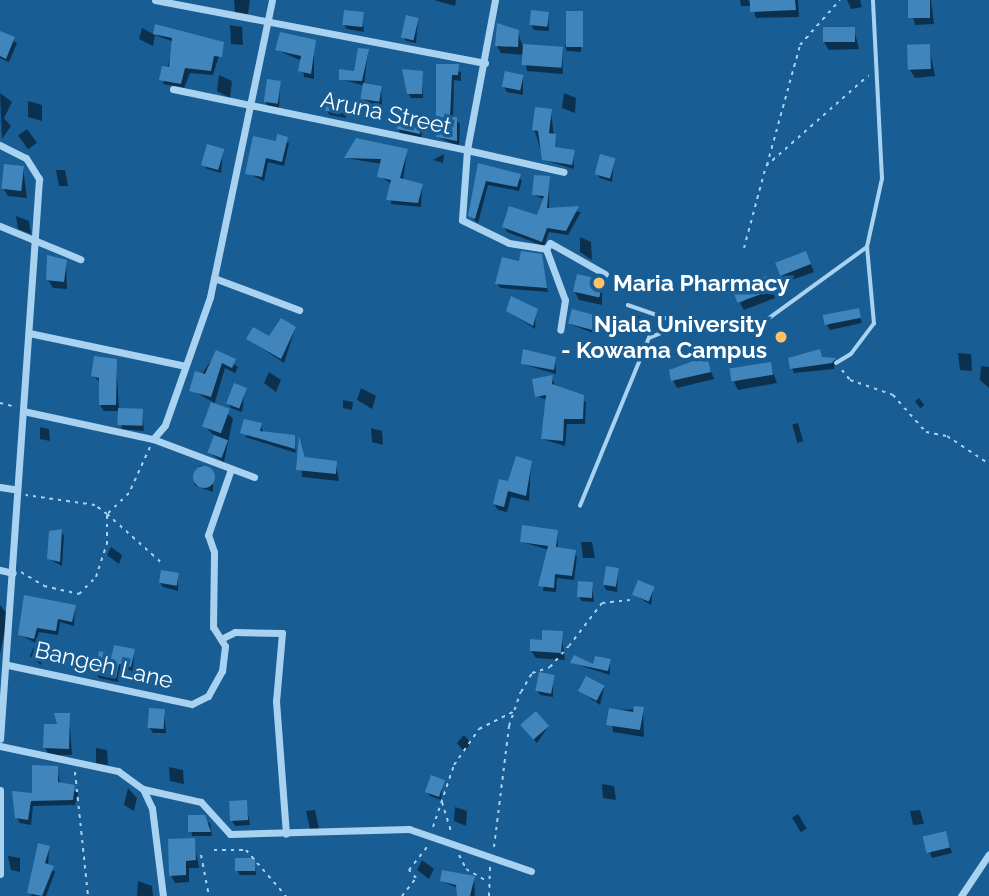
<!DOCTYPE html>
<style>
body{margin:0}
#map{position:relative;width:989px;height:896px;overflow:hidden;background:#185d94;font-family:Raleway,sans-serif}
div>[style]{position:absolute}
.shadow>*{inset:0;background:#0007;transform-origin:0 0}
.building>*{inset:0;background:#4086bc;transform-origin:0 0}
.round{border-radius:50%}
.path>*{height:2px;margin-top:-1px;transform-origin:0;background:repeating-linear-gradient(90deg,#a9d2f0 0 3.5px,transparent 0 8.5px)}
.service>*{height:3.5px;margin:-1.75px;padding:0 1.75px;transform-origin:1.75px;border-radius:1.75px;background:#a9d2f0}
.minor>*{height:7px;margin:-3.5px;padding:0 3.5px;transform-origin:3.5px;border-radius:3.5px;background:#a9d2f0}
.dots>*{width:19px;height:19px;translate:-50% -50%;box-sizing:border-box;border:4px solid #185d94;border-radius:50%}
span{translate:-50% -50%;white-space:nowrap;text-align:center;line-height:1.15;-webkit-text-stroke:7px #185d94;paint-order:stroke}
.street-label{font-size:23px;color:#fff}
.poi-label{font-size:23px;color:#fff;font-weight:700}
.left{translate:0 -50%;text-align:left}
.right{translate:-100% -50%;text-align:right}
</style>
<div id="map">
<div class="shadow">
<div style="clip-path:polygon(234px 0,250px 0,248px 14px,235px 13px)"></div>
<div style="clip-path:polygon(434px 0,456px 0,455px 6px)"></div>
<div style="clip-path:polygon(740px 0,748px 0,751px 6px,741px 6px)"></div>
<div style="clip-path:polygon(751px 0,798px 0,799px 17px,756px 18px)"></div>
<div style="clip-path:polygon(847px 0,860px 0,862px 7px,851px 9px)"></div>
<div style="clip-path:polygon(909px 0,931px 0,934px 24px,915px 25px)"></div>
<div style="clip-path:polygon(582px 13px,581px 52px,567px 51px,565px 46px)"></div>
<div style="clip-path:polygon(362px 14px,364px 32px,347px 29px,344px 25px)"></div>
<div style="clip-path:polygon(548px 14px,549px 31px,534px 30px,531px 25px)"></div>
<div style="clip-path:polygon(418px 19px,416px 43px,406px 41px,403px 36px)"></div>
<div style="clip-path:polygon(230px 25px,242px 27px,243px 45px,231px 44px)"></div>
<div style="clip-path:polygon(156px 26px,223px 43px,213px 75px,190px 73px,184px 88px,163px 84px,174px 42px,155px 35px,153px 46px,139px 39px,142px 28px,155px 35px)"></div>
<div style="clip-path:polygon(854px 29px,859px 49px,829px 50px,824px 42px)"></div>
<div style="clip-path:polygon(518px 31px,522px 45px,562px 49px,563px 74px,527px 71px,524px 55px,501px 53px,497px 46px)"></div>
<div style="clip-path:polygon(0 33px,17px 43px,9px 62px,0 58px)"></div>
<div style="clip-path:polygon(314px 42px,314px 79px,304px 77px,302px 61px,277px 50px)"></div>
<div style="clip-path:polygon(929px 46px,935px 76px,915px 78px,910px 70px)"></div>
<div style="clip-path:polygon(368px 51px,364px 85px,381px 87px,382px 105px,366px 103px,365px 86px,340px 79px,356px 73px)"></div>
<div style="clip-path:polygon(438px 66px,461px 72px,461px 81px,454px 80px,453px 118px,460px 124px,459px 146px,437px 137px)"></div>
<div style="clip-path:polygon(422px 73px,423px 98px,411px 98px,408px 93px)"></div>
<div style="clip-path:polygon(219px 75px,232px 81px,230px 98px,217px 91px)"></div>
<div style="clip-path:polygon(523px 76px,523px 95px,507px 92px,504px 87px)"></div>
<div style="clip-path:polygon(280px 83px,279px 108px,268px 106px,265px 101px)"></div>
<div style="clip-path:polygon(0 93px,12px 102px,4px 118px,11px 126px,2px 139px)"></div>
<div style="clip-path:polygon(564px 93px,576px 98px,575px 113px,562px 108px)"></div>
<div style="clip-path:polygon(345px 100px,346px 118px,330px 115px,327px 111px)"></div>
<div style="clip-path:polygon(28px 101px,42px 105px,42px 121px,28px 117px)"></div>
<div style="clip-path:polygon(551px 110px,555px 148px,573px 152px,574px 169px,544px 160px,534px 129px)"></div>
<div style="clip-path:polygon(420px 117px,422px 138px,401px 134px,398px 129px)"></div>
<div style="left:27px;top:129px;width:17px;height:11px;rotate:54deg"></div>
<div style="clip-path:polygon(255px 138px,289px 143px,284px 166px,268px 162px,264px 181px,247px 173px)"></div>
<div style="clip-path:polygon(223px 150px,221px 173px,207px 169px,204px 164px)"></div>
<div style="clip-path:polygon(407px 151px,403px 181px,422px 185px,421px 207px,391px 204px,392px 184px,379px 176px,382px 164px,346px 158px)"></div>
<div style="clip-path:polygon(444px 154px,443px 163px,433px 160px)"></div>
<div style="clip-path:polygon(614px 159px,612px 182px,600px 178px,597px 174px)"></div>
<div style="clip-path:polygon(480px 165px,522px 180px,519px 191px,488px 185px,478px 223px,470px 216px)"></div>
<div style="clip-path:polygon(23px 168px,27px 198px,8px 196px,3px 188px)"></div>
<div style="clip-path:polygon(56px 170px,65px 170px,68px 186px,59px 186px)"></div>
<div style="clip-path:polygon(549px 178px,549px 209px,581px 212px,568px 235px,549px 232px,544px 246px,507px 232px,504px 227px,538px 217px,545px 200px,534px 195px)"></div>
<div style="clip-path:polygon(16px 216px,29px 221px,31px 234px,18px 229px)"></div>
<div style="clip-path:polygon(580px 237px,591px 242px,592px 260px,580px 252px)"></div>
<div style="clip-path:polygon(806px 253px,814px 272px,786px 282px,782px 275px)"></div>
<div style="clip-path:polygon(540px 256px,548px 292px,500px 288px,497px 283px,520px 264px)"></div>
<div style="clip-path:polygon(66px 262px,67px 289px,53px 288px,48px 280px)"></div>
<div style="clip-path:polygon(602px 282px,602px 305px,579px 300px,575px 292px)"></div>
<div style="clip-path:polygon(770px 286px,775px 298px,744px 310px,740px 303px)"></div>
<div style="clip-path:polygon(536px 310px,535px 329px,508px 311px)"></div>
<div style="clip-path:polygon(858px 310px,862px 323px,830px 330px,827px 325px)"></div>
<div style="clip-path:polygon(632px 314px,648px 319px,651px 329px,634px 328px)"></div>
<div style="clip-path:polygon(598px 318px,598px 335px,570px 324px)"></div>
<div style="clip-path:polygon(295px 329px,284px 363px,248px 339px,270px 339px)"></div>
<div style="clip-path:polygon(820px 351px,822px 359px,835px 360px,834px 369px,794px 373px,792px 368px)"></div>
<div style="clip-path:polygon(217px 352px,238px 367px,235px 373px,225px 368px,214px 405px,233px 418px,224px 462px,209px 453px,215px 436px,204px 426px,213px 402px,191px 390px)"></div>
<div style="clip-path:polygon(958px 353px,971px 354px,972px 371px,960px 370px)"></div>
<div style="clip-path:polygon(555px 358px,556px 374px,522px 364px)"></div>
<div style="clip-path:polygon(706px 358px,714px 379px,677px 388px,673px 380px)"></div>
<div style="clip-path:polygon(116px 361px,119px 410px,142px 410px,144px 431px,122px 429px,120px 411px,104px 411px,100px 405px,101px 383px,93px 376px)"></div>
<div style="clip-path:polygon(770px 364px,777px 383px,738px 390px,734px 382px)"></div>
<div style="clip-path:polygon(981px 366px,989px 367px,989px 388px,980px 380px)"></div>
<div style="clip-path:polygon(269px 372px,281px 380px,276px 392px,264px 383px)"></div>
<div style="clip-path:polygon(552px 377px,555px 386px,586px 402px,585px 424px,567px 424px,565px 446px,542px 439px,547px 400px,537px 396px)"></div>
<div style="clip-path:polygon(361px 388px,376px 396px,372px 409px,357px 400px)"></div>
<div style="clip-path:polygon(245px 389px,242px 412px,231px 408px,228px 403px)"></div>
<div style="left:919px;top:398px;width:9px;height:5px;rotate:54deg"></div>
<div style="clip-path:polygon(343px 400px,353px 402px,352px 410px,343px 408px)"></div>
<div style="left:798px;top:423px;width:19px;height:6px;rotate:74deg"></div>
<div style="clip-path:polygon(261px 425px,263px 433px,294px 437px,296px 453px,245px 437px)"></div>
<div style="clip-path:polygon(40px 427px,49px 429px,50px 441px,40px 439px)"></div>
<div style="clip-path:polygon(371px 428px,382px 431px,383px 445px,372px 442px)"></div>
<div style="clip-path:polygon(301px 442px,306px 459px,336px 463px,339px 481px,302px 477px)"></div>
<div style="clip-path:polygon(531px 463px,529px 501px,511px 497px,507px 512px,498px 510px,494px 504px)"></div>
<div style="clip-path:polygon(200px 465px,213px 473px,213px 492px,194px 485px)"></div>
<div style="clip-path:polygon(61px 531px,64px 536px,62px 566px,49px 559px)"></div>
<div style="clip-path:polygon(557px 532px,558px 549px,577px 556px,574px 580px,557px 578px,556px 592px,543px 591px,549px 550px,522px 542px)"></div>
<div style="clip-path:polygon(581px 542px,592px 542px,595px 558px,583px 558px)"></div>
<div style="clip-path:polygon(111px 547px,122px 555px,119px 564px,107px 555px)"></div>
<div style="clip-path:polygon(618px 570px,617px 592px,606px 590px,604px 585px)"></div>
<div style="clip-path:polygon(178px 575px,178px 591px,163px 587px,160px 583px)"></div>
<div style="clip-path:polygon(592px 584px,594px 602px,582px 601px,579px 597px)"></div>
<div style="clip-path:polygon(653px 589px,651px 605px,633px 594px)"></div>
<div style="clip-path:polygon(0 605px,8px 615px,0 654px)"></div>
<div style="clip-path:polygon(75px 607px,74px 626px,60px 622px,58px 635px,39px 632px,36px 643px,20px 635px)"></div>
<div style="clip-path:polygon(561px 633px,565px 660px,536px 658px,531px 651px)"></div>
<div style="clip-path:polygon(33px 648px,44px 656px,41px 665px,30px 656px)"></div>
<div style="clip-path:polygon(134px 651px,133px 671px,121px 668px,118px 682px,99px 678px,96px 673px,113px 656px)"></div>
<div style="clip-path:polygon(610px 661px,610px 675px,572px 663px,594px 667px)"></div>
<div style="clip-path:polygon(553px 677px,553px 697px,540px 695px,537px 690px)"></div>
<div style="clip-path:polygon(604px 688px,600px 705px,580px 691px)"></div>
<div style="clip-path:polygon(643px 709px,644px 737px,613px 732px,611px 710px)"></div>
<div style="clip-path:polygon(164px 710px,166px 733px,153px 733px,150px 728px)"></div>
<div style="clip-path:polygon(69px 715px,72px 755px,49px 755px,45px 748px)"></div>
<div style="clip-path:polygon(548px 727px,537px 743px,525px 730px)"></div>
<div style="clip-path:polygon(464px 735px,471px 743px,464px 752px,457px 743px)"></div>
<div style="clip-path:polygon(96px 748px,107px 750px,108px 765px,96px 763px)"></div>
<div style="clip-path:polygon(57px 767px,60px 784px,78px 793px,75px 805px,33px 806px,31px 825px,20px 823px,17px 818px)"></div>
<div style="clip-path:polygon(169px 767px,183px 770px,184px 784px,170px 781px)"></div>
<div style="clip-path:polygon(443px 781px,441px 800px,430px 796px,427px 792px)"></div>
<div style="clip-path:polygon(602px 784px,614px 786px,616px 800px,603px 798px)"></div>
<div style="clip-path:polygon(128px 788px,137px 798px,134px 811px,124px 805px)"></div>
<div style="clip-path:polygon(246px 802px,250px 825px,235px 826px,232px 821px)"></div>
<div style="clip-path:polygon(455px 807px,467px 811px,466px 826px,454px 821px)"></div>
<div style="clip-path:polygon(315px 810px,319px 829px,310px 829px,306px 811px)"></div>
<div style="clip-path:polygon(920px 810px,924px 824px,913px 825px,910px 811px)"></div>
<div style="left:798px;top:814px;width:17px;height:7px;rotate:59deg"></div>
<div style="clip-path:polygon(190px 817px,210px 823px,212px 836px,192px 836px)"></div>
<div style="clip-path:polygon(945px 833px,952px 853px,932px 858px,930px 853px)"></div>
<div style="clip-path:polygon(194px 840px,199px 868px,189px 868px,189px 882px,175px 883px,171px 875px)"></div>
<div style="clip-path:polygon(49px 848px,48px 866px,55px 872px,46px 896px,31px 896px)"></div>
<div style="clip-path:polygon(8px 856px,20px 858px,20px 872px,11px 870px)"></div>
<div style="clip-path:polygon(254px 860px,256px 875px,240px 875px,237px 870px)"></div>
<div style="clip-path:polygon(422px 860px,434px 869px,429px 879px,417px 870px)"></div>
<div style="clip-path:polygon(474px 878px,475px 896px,458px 896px,458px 888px,441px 881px)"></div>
<div style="clip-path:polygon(138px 881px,152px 886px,153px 896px,137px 896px)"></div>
</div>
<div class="building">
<div style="clip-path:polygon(750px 0,795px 0,796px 10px,750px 12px)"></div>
<div style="left:908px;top:0;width:22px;height:18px"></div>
<div style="left:344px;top:10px;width:20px;height:15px;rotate:6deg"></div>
<div style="left:531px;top:10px;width:18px;height:15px;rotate:6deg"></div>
<div style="left:566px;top:11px;width:17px;height:36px"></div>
<div style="left:406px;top:15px;width:13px;height:23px;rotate:13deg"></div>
<div style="clip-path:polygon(497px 23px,519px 30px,518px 47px,495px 46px)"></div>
<div style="clip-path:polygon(155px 24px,224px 42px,222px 57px,214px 56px,211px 71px,185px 68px,181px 84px,159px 80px,162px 66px,169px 67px,172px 38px,153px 34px)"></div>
<div style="left:823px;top:27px;width:32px;height:15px"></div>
<div style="clip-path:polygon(0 31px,15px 37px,6px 59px,0 56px)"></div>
<div style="clip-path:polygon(280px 32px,316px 40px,311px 74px,298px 71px,301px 56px,275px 50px)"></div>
<div style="left:523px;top:44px;width:40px;height:21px;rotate:4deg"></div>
<div style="left:930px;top:44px;width:25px;height:23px;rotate:88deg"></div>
<div style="clip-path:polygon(358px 48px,369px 49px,362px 81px,339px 80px,339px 69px,354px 71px)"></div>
<div style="clip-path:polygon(436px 64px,459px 64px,458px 75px,452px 75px,450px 117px,457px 117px,457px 141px,436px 137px)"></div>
<div style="clip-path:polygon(402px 69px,423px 71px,422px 94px,407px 94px)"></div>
<div style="left:505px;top:71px;width:19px;height:16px;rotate:12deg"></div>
<div style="left:267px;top:79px;width:14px;height:23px;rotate:8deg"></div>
<div style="left:363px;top:83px;width:19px;height:16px;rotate:9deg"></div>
<div style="left:327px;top:96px;width:19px;height:15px;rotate:6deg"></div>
<div style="clip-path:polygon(535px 107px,552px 109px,549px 133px,556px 134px,555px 147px,575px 150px,572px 165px,542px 160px,538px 131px,532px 130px)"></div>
<div style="clip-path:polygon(397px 114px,421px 115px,420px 134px,397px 129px)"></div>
<div style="clip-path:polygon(277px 134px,288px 137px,282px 162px,266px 158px,262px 177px,245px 174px,253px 136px,276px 141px)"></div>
<div style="clip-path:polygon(356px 138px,408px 149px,400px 178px,423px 184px,418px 203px,386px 200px,391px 180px,377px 177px,381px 159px,344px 158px)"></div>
<div style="left:207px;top:144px;width:18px;height:22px;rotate:16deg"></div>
<div style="left:600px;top:154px;width:16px;height:21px;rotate:15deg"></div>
<div style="clip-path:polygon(478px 163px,521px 174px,517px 187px,486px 181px,475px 219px,468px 216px)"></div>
<div style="left:4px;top:164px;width:20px;height:25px;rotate:6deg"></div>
<div style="clip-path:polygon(534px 175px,550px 176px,547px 208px,579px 206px,566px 231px,547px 228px,542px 242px,502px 227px,509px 206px,537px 215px,544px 196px,532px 195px)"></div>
<div style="clip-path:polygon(521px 251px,542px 254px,547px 288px,495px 284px,502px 257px,519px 261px)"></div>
<div style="left:806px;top:251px;width:14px;height:33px;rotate:69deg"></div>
<div style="clip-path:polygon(47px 255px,67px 260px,64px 282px,46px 280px)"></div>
<div style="left:577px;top:274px;width:27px;height:18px;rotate:13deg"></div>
<div style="left:767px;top:276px;width:15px;height:37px;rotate:70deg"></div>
<div style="clip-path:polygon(511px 296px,538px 309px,533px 326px,506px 311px)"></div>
<div style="left:859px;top:308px;width:10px;height:37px;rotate:79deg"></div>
<div style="left:572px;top:309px;width:28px;height:15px;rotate:15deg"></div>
<div style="clip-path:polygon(281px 318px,296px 327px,281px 359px,246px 339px,253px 327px,269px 336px)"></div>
<div style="clip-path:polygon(523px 349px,556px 357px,554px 370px,521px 364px)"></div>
<div style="clip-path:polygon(820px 349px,822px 357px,836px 358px,832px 363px,790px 369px,788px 358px)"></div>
<div style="clip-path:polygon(216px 350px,236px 359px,232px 368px,222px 363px,211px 397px,189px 391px,195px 371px,205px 374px)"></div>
<div style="clip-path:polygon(94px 356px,117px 359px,116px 405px,99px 405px,99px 378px,91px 376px)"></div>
<div style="clip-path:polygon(707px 356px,711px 372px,671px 381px,669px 370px)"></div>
<div style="left:771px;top:362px;width:13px;height:42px;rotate:81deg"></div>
<div style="clip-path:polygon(553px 375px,552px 384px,584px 395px,583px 419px,564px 419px,563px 441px,541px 439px,546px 395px,535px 397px,532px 379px)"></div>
<div style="left:234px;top:383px;width:14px;height:22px;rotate:21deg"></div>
<div style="left:211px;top:402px;width:20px;height:26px;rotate:20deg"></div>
<div style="left:118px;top:408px;width:25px;height:17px;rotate:2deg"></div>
<div style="clip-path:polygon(244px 419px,262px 423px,260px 431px,295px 435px,295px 449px,240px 433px)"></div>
<div style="left:214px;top:435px;width:15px;height:19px;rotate:20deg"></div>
<div style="clip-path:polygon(299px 436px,305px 457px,337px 461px,336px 474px,296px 470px)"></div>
<div style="clip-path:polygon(516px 456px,532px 461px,526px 496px,508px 491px,504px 507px,493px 504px,499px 479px,508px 481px)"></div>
<div class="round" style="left:193px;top:466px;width:22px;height:22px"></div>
<div style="clip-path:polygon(522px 525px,558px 530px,556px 547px,576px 550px,572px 576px,555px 574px,554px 588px,538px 586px,548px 546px,520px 542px)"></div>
<div style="clip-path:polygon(62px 529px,60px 562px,47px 559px,49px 531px)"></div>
<div style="left:606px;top:566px;width:13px;height:19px;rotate:9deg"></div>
<div style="left:161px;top:570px;width:18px;height:13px;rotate:9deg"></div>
<div style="left:638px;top:580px;width:18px;height:16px;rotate:22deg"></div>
<div style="left:578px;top:581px;width:15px;height:16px;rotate:4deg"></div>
<div style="clip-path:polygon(24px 595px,76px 605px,72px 622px,58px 619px,56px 631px,37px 628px,34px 639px,18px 635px)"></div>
<div style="clip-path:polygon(542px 630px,563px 631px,561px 653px,530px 651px,530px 639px,542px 640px)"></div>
<div style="clip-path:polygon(114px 645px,135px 649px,131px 667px,119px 664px,116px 678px,94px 674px,99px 651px,112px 654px)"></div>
<div style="clip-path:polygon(574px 655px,593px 664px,595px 656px,611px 659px,608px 671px,570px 663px)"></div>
<div style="left:539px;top:672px;width:16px;height:19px;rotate:11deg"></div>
<div style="left:586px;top:676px;width:21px;height:17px;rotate:28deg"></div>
<div style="clip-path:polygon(634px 706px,644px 707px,640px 730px,606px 725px,609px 708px,633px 712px)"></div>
<div style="left:149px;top:708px;width:16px;height:20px;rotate:4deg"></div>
<div style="left:536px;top:711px;width:20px;height:21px;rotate:49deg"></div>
<div style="clip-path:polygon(54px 713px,70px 713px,69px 749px,43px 748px,44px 724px,57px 724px)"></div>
<div style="clip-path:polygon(32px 765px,58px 766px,58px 782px,75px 785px,73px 800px,31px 801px,28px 820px,15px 818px,12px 791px,32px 793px)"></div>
<div style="left:431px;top:775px;width:15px;height:18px;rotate:20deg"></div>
<div style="left:247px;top:800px;width:20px;height:18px;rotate:87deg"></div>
<div style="clip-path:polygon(188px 815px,205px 815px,211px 832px,188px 832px)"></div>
<div style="left:946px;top:831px;width:17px;height:24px;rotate:77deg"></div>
<div style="clip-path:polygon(195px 838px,196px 860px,186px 861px,186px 875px,169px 876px,168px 839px)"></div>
<div style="clip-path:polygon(38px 843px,50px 846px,45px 863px,54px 866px,42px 896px,27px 893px)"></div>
<div style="left:235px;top:858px;width:20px;height:13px"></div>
<div style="clip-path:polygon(442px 870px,475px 876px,470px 896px,457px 896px,456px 885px,440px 881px)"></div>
</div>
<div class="path">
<div style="left:767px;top:165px;width:124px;rotate:-74.6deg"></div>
<div style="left:800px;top:45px;width:60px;rotate:-48.4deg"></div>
<div style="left:744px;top:248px;width:85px;rotate:-75deg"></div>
<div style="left:766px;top:166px;width:137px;rotate:-41.5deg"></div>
<div style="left:842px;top:370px;width:13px;rotate:51deg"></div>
<div style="left:850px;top:380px;width:46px;rotate:19.2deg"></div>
<div style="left:893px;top:395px;width:50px;rotate:48.3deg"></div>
<div style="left:926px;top:432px;width:21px;rotate:11deg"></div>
<div style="left:947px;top:436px;width:50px;rotate:33.7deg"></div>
<div style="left:0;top:403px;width:16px;rotate:14deg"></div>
<div style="left:150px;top:447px;width:51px;rotate:114.5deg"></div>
<div style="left:129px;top:493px;width:30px;rotate:136deg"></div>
<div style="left:107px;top:514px;width:75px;rotate:41.8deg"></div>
<div style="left:21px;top:572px;width:27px;rotate:31deg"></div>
<div style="left:44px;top:586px;width:36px;rotate:13deg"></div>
<div style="left:79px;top:594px;width:24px;rotate:-45deg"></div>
<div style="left:96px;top:577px;width:35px;rotate:-72deg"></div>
<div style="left:107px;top:544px;width:30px;rotate:-90deg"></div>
<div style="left:107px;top:514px;width:15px;rotate:-143deg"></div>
<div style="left:95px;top:505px;width:70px;rotate:-171.8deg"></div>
<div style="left:75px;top:772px;width:124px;rotate:84deg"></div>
<div style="left:442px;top:802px;width:34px;rotate:73deg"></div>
<div style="left:433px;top:827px;width:65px;rotate:-71.3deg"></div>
<div style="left:454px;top:765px;width:44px;rotate:-55.2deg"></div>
<div style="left:479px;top:729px;width:42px;rotate:-26.6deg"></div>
<div style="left:494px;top:847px;width:122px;rotate:-82.9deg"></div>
<div style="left:509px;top:726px;width:36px;rotate:-71deg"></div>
<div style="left:521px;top:692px;width:22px;rotate:-60deg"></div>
<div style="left:532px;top:673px;width:19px;rotate:-18deg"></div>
<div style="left:550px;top:667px;width:28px;rotate:-48deg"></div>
<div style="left:569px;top:646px;width:54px;rotate:-52.5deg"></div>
<div style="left:602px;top:603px;width:28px;rotate:-6deg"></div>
<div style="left:214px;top:850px;width:32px"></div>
<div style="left:246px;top:850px;width:61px;rotate:49deg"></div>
<div style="left:201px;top:855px;width:42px;rotate:79deg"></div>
<div style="left:459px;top:855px;width:16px;rotate:63deg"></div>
<div style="left:466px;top:869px;width:24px;rotate:30deg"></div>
<div style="left:402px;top:896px;width:23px;rotate:-52deg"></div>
<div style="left:416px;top:878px;width:11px;rotate:-131deg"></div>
<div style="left:409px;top:870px;width:31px;rotate:-52deg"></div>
<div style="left:489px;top:896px;width:29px;rotate:-88deg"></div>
</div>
<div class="service">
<div style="left:628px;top:305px;width:58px;rotate:19.1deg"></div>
<div style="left:836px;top:363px;width:17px;rotate:-31deg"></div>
<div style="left:851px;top:354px;width:38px;rotate:-53deg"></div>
<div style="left:874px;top:324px;width:77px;rotate:-95.2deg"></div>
<div style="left:580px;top:506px;width:182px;rotate:-67.7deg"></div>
<div style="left:649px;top:338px;width:37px;rotate:-22deg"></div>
<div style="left:683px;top:324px;width:85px;rotate:-3.4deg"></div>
<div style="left:768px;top:319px;width:122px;rotate:-36deg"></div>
<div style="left:867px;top:247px;width:70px;rotate:-77.6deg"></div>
<div style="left:882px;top:179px;width:179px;rotate:-92.9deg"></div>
</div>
<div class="minor">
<div style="left:155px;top:0;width:336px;rotate:10.8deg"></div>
<div style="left:495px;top:0;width:153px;rotate:100.6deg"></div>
<div style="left:467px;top:150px;width:99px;rotate:12.8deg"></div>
<div style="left:173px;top:89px;width:300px;rotate:11.7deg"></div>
<div style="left:467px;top:150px;width:70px;rotate:94.1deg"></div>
<div style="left:462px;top:220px;width:52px;rotate:26.1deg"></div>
<div style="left:509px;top:243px;width:37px;rotate:9deg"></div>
<div style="left:546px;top:249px;width:7px;rotate:-56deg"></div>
<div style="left:550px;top:243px;width:63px;rotate:29.4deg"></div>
<div style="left:0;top:145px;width:29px;rotate:27deg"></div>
<div style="left:26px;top:158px;width:25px;rotate:58deg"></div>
<div style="left:39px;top:179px;width:561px;rotate:93.98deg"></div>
<div style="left:0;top:226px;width:87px;rotate:22.4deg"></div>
<div style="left:546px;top:249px;width:54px;rotate:69.6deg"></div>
<div style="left:565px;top:300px;width:30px;rotate:99deg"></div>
<div style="left:214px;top:278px;width:91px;rotate:20.6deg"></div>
<div style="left:29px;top:333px;width:159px;rotate:11.9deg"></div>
<div style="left:23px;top:411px;width:133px;rotate:12.2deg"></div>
<div style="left:153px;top:439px;width:108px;rotate:20.6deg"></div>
<div style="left:153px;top:439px;width:18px;rotate:-49deg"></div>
<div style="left:165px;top:425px;width:136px;rotate:-70.6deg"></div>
<div style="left:210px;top:297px;width:303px;rotate:-78.2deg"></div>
<div style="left:0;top:487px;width:13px;rotate:9deg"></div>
<div style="left:0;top:570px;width:13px;rotate:13deg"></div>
<div style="left:223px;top:638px;width:13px;rotate:-27deg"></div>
<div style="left:235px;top:632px;width:47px;rotate:1.2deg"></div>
<div style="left:282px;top:633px;width:68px;rotate:95deg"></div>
<div style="left:276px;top:701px;width:133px;rotate:85.7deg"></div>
<div style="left:8px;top:665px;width:188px;rotate:12deg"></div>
<div style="left:192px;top:704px;width:18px;rotate:-27deg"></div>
<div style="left:208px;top:696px;width:29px;rotate:-61deg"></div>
<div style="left:222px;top:671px;width:25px;rotate:-83deg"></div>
<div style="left:225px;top:646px;width:22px;rotate:-122deg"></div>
<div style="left:213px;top:627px;width:75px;rotate:-89.2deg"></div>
<div style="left:214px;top:552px;width:18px;rotate:-109deg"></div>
<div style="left:208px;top:535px;width:70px;rotate:-70.8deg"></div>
<div style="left:0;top:746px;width:121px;rotate:12deg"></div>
<div style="left:118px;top:771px;width:31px;rotate:36deg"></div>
<div style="left:143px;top:789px;width:21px;rotate:65deg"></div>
<div style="left:152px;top:808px;width:89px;rotate:82.9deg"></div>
<div style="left:143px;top:789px;width:59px;rotate:12.6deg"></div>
<div style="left:201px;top:802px;width:43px;rotate:47.8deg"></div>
<div style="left:230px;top:834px;width:179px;rotate:-1.6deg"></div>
<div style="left:409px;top:829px;width:129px;rotate:19deg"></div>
<div style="left:0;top:790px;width:84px;rotate:90deg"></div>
<div style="left:961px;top:896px;width:50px;rotate:-56.3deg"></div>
</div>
<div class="dots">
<div style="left:599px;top:283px;background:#ffc168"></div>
<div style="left:781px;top:337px;background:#ffc168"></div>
</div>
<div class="street-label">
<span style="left:386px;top:113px;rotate:12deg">Aruna Street</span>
<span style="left:104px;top:665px;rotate:13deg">Bangeh Lane</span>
</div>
<div class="poi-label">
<span class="left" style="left:613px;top:283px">Maria Pharmacy</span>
<span class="right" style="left:767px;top:337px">Njala University<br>- Kowama Campus</span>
</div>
</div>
